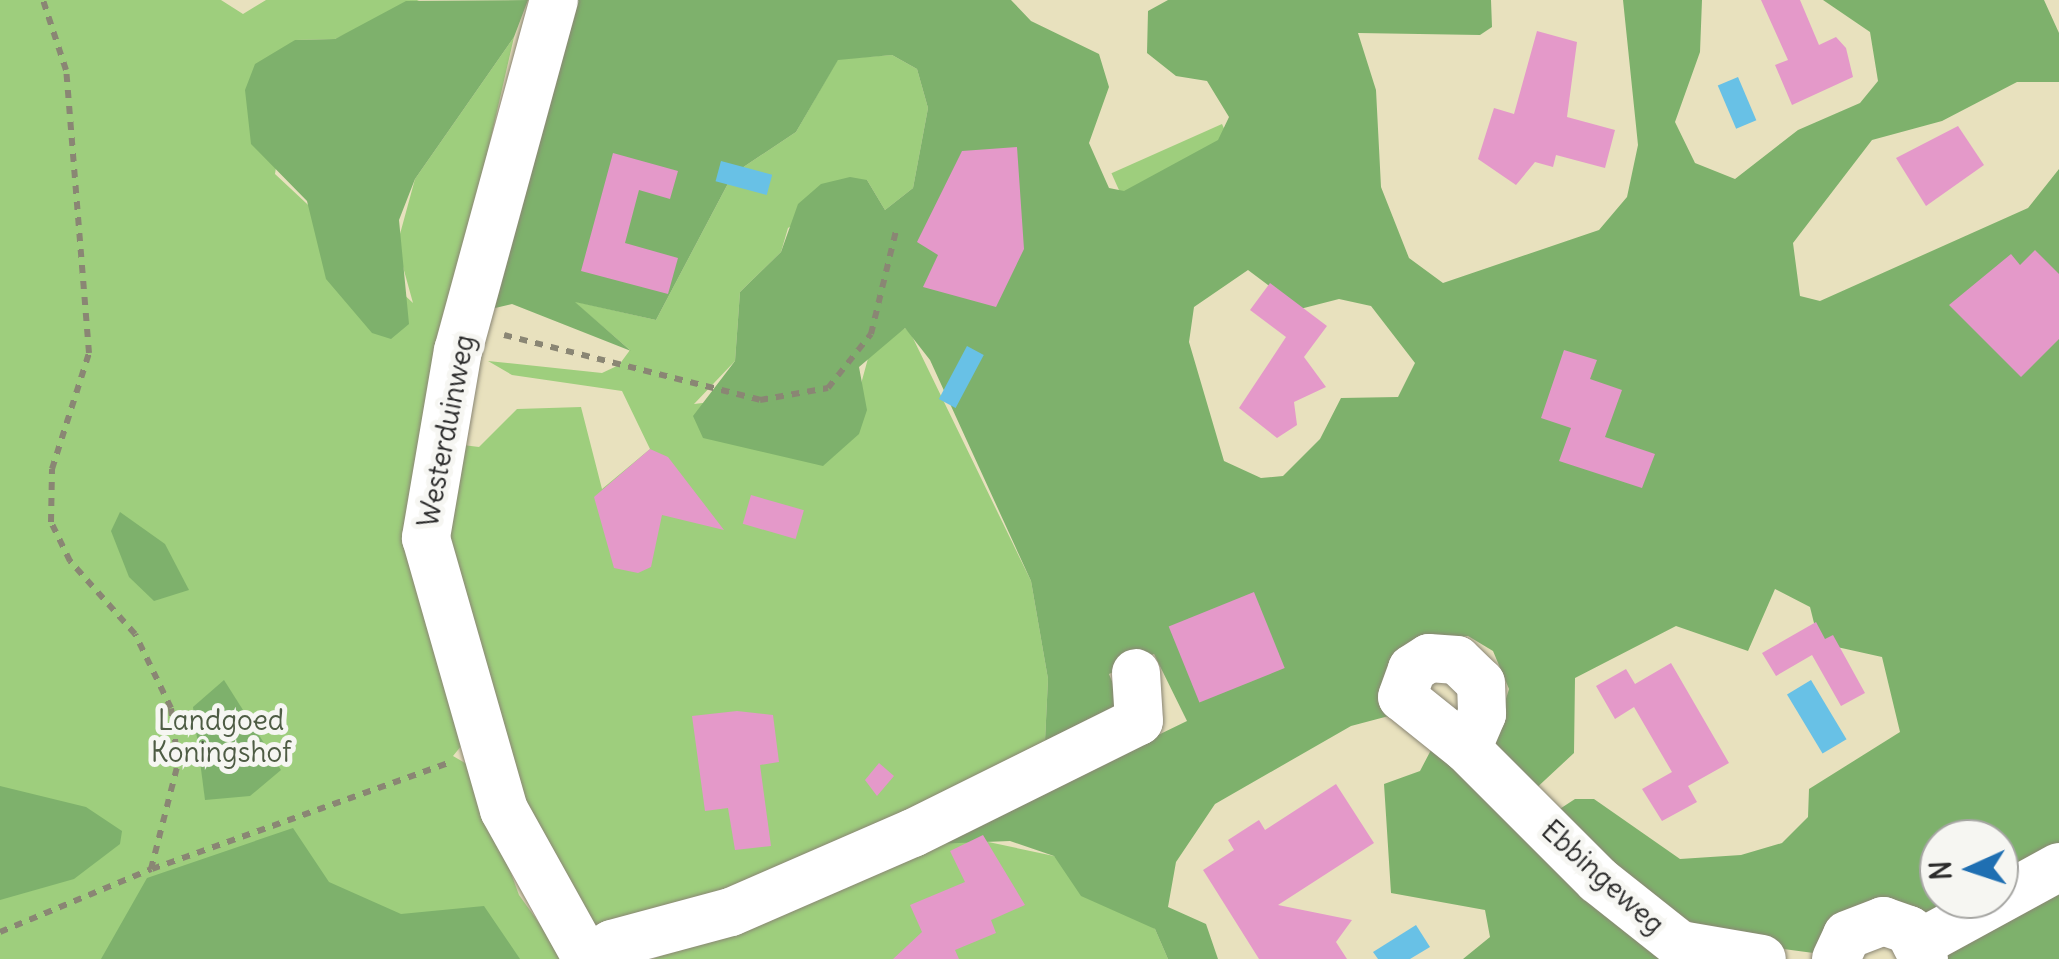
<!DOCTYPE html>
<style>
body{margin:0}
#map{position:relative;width:2059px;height:959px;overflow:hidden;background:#e8e1be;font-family:Delius,sans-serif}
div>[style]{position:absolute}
.green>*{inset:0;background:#9ece7d;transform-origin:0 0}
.forest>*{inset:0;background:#7eb16c}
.water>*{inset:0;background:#68c1e6;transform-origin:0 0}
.building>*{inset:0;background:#e499c9;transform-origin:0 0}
.path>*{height:6px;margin-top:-3px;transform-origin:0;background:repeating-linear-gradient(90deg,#8a8674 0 8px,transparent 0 16px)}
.roads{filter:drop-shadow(0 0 2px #8a8674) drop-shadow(0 0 2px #8a8674)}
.minor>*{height:48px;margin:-24px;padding:0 24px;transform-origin:24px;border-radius:24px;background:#fff}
span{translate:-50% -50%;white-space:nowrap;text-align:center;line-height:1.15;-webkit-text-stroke:10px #f6f6f2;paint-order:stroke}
.street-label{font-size:28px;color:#2b2b2b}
.park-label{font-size:28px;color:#4e5c44}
.north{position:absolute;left:1919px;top:819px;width:100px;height:100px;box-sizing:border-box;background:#f6f6f2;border:2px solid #a5a5a2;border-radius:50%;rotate:267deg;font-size:28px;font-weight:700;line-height:40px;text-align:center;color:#2b2b2b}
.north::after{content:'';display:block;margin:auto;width:35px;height:45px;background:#1f6fb2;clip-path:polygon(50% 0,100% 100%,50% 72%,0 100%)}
</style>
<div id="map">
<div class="green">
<div style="clip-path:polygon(0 0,221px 0,243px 14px,266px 0,419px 0,335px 39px,295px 40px,275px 174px,413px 303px,397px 245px,415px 179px,514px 37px,413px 477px,466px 740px,453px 756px,472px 767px,519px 895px,565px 959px,0 959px)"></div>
<div style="clip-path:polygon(892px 55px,917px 69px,928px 108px,913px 188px,885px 210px,867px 180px,788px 228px,781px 252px,740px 292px,735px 361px,694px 404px,861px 384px,870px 351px,905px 328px,911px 334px,1031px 581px,1048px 679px,1044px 762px,603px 940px,542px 856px,440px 504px,455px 444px,479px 447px,517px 409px,581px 407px,602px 489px,650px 449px,622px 391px,512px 375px,488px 361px,602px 373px,619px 365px,630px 350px,573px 301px,656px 320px,733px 174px,796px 132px,838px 59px)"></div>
<div style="left:1222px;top:124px;width:56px;height:121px;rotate:66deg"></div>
<div style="clip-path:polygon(979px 840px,1054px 856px,1155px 929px,1168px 959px,653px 959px,810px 897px,908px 846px)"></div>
</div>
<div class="forest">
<div style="clip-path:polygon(528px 0,514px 37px,415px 179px,399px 220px,409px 324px,391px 339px,372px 333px,326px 279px,307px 201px,251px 144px,245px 90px,255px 64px,295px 40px,335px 39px,406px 1px)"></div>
<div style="clip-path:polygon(evenodd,569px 0,1011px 0,1031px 21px,1099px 54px,1109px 87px,1089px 143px,1109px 188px,1124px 191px,1218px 140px,1229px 117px,1207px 81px,1176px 76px,1147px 53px,1148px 11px,1168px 0,1491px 0,1492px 27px,1480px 35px,1358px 33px,1376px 90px,1381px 187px,1409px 258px,1443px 283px,1599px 230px,1627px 197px,1638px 145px,1623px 0,1702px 0,1700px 52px,1675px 122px,1695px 163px,1735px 179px,1798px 130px,1860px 103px,1878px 81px,1870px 32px,1823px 0,2044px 0,2059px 33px,2059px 82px,2017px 82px,1942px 121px,1872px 140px,1793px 243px,1800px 296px,1820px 301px,2028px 208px,2059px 169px,2059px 847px,1999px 879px,1999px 839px,1939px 839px,1939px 899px,1961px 899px,1821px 954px,1731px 942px,1685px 919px,1549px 816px,1575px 799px,1594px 799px,1680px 859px,1741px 855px,1782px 843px,1808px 817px,1809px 789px,1900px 732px,1882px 657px,1819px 643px,1810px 607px,1775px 589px,1748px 651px,1676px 626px,1575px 678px,1574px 753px,1531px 793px,1492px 744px,1509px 689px,1493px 651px,1468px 636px,1420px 640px,1400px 713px,1351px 726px,1215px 804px,1176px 862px,1168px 907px,1206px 924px,1218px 959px,1168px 959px,1155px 929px,1081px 896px,1054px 856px,1010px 841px,933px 844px,1187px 721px,1154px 654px,1109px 674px,1128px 721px,1044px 762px,1048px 679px,1031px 581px,930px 360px,905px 328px,859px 367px,867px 410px,859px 434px,823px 466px,703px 438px,693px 416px,735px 361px,740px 292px,781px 252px,798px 204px,821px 184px,850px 177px,867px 180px,885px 210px,913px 188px,928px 108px,917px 69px,892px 55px,838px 60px,796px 132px,733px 174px,656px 320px,575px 302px,631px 351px,512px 304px,478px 312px,569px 0,1248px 270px,1300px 309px,1339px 299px,1371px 306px,1415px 363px,1398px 397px,1341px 398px,1320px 439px,1283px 476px,1261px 478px,1224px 461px,1189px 342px,1194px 307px,1248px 270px)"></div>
<div style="clip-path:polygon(120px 512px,165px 544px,189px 590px,154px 601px,129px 577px,111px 531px)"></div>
<div style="clip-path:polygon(224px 680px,281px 770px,250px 796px,205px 800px,193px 707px)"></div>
<div style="clip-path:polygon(1431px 750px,1712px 959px,1463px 959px,1490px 937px,1485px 910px,1391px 893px,1384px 784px,1420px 771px)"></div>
<div style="clip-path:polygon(0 786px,86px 807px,122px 831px,120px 844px,74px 879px,0 900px)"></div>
<div style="clip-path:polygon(293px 828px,329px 882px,401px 914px,484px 906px,520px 959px,101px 959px,147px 878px)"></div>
<div style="clip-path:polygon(2059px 885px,2059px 959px,1930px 959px)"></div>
</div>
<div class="water">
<div style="left:1738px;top:77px;width:47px;height:22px;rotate:67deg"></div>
<div style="left:721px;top:161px;width:53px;height:21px;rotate:15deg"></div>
<div style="left:967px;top:346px;width:19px;height:60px;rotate:28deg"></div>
<div style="left:1811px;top:680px;width:69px;height:28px;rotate:59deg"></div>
<div style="clip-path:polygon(1416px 925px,1430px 947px,1410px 959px,1378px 959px,1373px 952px)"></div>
</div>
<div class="building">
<div style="clip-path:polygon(1761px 0,1800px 0,1819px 45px,1836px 37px,1846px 48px,1853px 77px,1792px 105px,1775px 65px,1788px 60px)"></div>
<div style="clip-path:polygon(1537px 31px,1577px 42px,1567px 117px,1615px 130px,1605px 168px,1556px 155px,1553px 167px,1535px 162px,1516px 185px,1478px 159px,1494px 108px,1514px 114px)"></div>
<div style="clip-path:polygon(1958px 126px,1984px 165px,1926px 206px,1896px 158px)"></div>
<div style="clip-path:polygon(1017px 147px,1024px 249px,996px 307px,923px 287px,938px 255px,917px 242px,962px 151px)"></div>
<div style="clip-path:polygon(613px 153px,678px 171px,670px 199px,639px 190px,625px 243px,678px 258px,668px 294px,581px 271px)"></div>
<div style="clip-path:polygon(2035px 250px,2059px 274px,2059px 339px,2021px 377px,1949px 305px,2011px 254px,2020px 265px)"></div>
<div style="clip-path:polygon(1270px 283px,1327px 326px,1304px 357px,1326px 387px,1294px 402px,1297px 425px,1277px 438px,1239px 408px,1286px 337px,1250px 310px)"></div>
<div style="clip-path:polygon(1564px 350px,1597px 360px,1590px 379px,1622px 390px,1605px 437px,1655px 454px,1642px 488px,1559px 461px,1571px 428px,1541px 418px)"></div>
<div style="clip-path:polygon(650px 449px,668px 457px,724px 530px,662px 515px,651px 567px,638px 573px,614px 568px,594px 497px)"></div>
<div style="left:751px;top:495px;width:55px;height:30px;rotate:16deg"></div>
<div style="left:1254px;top:592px;width:82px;height:92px;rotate:68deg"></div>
<div style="clip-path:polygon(1816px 622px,1825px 639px,1833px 635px,1865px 693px,1841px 706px,1812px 655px,1776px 676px,1762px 653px)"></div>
<div style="clip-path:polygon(1671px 663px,1729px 763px,1688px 786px,1697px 802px,1662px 821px,1642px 789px,1672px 772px,1634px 707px,1615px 719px,1596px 686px,1626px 669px,1635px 684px)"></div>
<div style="clip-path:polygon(737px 711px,773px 715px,779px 762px,760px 765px,771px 846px,735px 850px,728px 808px,705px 811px,692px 716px)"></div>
<div style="clip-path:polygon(879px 763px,894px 776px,877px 796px,865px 780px)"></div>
<div style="clip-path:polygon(1336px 784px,1374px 843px,1278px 905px,1352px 920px,1336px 942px,1347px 959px,1259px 959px,1203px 870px,1234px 850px,1228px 840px,1259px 820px,1265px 830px)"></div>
<div style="clip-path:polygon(983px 835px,1025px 905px,991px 920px,996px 933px,955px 950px,959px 959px,893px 959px,922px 932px,910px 905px,965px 882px,950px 851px)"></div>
</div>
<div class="path">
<div style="left:504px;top:335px;width:264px;rotate:14.2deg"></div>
<div style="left:760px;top:400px;width:69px;rotate:-10deg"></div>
<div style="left:828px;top:388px;width:69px;rotate:-51.5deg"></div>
<div style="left:871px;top:334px;width:106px;rotate:-76.4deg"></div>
<div style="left:152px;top:869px;width:318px;rotate:-19.7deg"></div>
<div style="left:0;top:932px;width:164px;rotate:-22.6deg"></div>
<div style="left:151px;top:869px;width:109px;rotate:-75.7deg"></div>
<div style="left:178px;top:763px;width:55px;rotate:-97.3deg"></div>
<div style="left:171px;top:708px;width:82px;rotate:-115.9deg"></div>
<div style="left:135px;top:634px;width:98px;rotate:-131.7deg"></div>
<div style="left:70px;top:561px;width:43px;rotate:-116deg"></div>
<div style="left:51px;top:522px;width:53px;rotate:-88.9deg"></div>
<div style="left:52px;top:469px;width:122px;rotate:-72.3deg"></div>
<div style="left:89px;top:353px;width:284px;rotate:-94.6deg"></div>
<div style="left:66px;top:70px;width:74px;rotate:-108.2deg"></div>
</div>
<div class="roads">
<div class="minor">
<div style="left:554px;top:0;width:363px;rotate:105.3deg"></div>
<div style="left:458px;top:350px;width:191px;rotate:99.7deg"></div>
<div style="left:426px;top:538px;width:283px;rotate:74deg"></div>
<div style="left:504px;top:810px;width:171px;rotate:60.9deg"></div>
<div style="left:1429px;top:658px;width:28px;rotate:4deg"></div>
<div style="left:1457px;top:660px;width:33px;rotate:44deg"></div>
<div style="left:1481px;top:683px;width:31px;rotate:88deg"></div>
<div style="left:1482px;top:714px;width:38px;rotate:113deg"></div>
<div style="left:1467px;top:749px;width:83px;rotate:-141.3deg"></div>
<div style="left:1402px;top:697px;width:30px;rotate:-70deg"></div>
<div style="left:1412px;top:669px;width:20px;rotate:-33deg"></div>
<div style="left:1467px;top:749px;width:185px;rotate:45deg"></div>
<div style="left:1598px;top:880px;width:105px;rotate:38.4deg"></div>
<div style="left:1680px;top:945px;width:83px;rotate:9.7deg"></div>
<div style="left:1922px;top:942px;width:156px;rotate:-28.7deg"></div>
<div style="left:588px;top:959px;width:28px;rotate:-32deg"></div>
<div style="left:612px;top:944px;width:123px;rotate:-15.1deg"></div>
<div style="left:731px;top:912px;width:198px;rotate:-23.5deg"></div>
<div style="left:913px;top:833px;width:252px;rotate:-26.4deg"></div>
<div style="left:1139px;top:721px;width:48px;rotate:-93.6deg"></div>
<div style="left:1836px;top:959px;width:26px;rotate:-65deg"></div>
<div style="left:1847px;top:935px;width:39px;rotate:-21deg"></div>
<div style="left:1883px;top:921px;width:28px;rotate:19deg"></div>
<div style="left:1909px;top:930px;width:33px;rotate:63deg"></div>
</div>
</div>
<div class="street-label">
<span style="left:446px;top:431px;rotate:-79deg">Westerduinweg</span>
<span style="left:1603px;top:877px;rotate:42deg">Ebbingeweg</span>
</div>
<div class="park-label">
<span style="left:221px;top:736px">Landgoed<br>Koningshof</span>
</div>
<div class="north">N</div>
</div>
